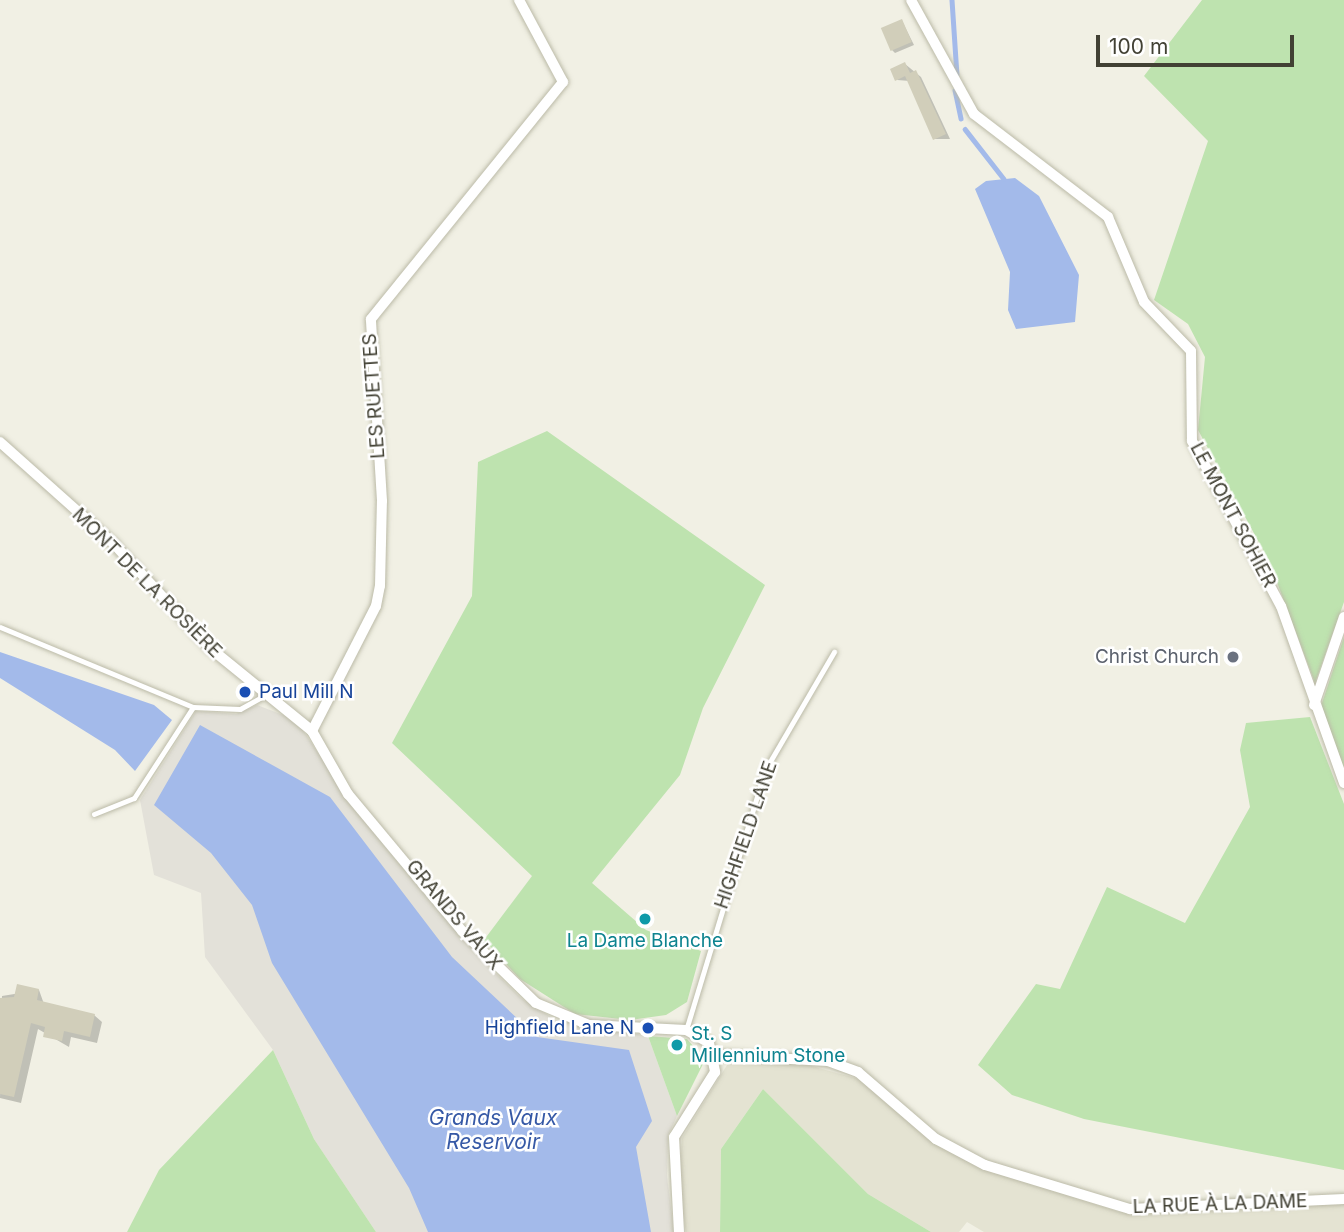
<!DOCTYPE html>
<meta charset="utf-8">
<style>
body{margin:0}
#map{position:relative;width:1344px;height:1232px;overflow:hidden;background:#f1f0e4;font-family:Inter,sans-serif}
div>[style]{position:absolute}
.residential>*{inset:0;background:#e4e3d2}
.industrial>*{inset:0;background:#e3e1d9}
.green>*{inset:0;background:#bee3af}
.water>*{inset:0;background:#a3baea}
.shadow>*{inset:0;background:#0003}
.stream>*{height:4.5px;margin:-2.25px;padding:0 2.25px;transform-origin:2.25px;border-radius:2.25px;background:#a3baea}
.building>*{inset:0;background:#d1ceba;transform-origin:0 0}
.roads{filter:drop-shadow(0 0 2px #bbbaa7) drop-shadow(0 0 2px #bbbaa7)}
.service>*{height:5px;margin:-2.5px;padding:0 2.5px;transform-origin:2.5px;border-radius:2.5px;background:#fff}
.minor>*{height:10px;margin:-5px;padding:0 5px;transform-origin:5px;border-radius:5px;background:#fff}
.dots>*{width:19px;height:19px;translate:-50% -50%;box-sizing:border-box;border:4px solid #fff;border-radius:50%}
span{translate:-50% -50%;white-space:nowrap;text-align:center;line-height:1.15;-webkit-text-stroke:5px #fff;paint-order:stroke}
.street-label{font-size:19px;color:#424134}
.worship-label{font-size:19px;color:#5b616d}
.right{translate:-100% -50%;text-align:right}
.transit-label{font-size:19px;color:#164399}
.left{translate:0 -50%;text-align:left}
.culture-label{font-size:19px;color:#0d838f}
.water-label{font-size:21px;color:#3659a6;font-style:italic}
.scale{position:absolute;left:1096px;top:35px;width:198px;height:32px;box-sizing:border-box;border:4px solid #424134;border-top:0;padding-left:9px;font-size:21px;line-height:24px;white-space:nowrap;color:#424134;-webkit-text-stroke:5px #fff;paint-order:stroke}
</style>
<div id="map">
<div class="residential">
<div style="clip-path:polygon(732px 1057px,804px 1064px,866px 1081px,918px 1128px,976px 1166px,1119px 1212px,1344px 1203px,1344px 1232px,984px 1232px,967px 1222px,959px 1232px,931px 1232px,868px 1194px,763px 1089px,721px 1149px,720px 1232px,686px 1232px,679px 1191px,682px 1138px)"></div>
</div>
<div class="industrial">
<div style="clip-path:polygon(257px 705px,296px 720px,352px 804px,479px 957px,522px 999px,556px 1020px,648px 1036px,677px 1116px,668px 1136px,667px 1176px,674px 1232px,376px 1232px,314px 1139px,273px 1050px,205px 957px,201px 893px,154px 875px,140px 800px,196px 711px,236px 714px)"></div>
</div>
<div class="green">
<div style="clip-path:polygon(1202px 0,1344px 0,1344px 602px,1315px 683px,1269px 561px,1198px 430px,1205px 357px,1188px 324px,1154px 300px,1208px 141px,1144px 76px)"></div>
<div style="clip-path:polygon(547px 431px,765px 585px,703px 708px,680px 775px,592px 883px,646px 930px,701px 951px,687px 1002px,666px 1015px,630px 1020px,575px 1014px,520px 979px,484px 940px,532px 876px,392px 743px,472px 596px,478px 462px)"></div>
<div style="clip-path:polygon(1344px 637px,1344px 769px,1321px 706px)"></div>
<div style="clip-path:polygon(1310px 717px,1344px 804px,1344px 1170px,1084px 1119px,1012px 1095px,978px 1065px,1036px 984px,1060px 989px,1107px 887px,1185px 923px,1250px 807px,1240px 750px,1246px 723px)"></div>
<div style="clip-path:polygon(648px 1036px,687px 1039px,705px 1060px,677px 1116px)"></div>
<div style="clip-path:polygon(273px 1050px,314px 1139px,376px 1232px,127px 1232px,159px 1170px)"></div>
<div style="clip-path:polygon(763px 1089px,868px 1194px,931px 1232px,720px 1232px,721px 1149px)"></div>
</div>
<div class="water">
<div style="clip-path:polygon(1015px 178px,1039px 196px,1079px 275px,1075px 322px,1016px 329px,1008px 310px,1010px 272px,975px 189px,986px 181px)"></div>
<div style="clip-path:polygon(0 652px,154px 705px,172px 720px,135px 771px,115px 750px,0 678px)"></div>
<div style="clip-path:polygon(200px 725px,330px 797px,452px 957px,537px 1037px,629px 1050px,652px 1121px,636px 1147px,651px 1232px,428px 1232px,409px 1188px,272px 963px,252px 905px,211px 853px,154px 805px)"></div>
</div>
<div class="shadow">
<div style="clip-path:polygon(902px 21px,914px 45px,895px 53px,892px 50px)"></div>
<div style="clip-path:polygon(905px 64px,921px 77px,950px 139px,935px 139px,910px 81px,897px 80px)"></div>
<div style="clip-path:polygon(39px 990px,44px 1004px,94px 1015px,102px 1022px,97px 1043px,71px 1037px,69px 1047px,38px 1029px,21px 1103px,0 1098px,2px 996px)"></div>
</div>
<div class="stream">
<div style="left:952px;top:0;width:75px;rotate:86.2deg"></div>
<div style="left:955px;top:90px;width:29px;rotate:78deg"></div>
<div style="left:965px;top:129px;width:63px;rotate:52deg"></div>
</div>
<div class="building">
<div style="left:902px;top:19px;width:25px;height:23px;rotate:67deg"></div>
<div style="clip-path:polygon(905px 62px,910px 73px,916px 70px,946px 134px,933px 140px,905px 76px,895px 81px,890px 69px)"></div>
<div style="clip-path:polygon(17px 984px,39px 989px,37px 1000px,95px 1014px,90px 1037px,64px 1031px,62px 1041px,43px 1037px,45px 1027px,31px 1023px,14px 1097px,0 1094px,0 998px,14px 997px)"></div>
</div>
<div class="roads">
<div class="service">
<div style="left:0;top:627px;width:209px;rotate:22.5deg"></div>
<div style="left:94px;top:814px;width:43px;rotate:-21.8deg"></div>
<div style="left:134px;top:798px;width:108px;rotate:-57deg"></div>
<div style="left:193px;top:707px;width:47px;rotate:2.4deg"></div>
<div style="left:240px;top:709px;width:26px;rotate:-29deg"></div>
<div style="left:686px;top:1030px;width:272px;rotate:-73.1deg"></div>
<div style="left:765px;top:770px;width:137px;rotate:-59.7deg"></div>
</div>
<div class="minor">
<div style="left:911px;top:0;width:130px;rotate:61.1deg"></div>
<div style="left:974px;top:114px;width:169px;rotate:37.5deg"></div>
<div style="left:1108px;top:217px;width:92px;rotate:67deg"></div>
<div style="left:1144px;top:302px;width:68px;rotate:46.2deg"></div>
<div style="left:1191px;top:351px;width:90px;rotate:89.4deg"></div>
<div style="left:1192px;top:441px;width:187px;rotate:61.7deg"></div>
<div style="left:1281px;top:606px;width:188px;rotate:70.4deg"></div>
<div style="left:0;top:442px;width:153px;rotate:41.8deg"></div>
<div style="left:114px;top:544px;width:142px;rotate:47.3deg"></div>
<div style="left:210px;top:648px;width:132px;rotate:39.1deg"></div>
<div style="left:312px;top:731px;width:73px;rotate:60.3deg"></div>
<div style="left:348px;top:794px;width:178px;rotate:50.2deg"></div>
<div style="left:462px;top:931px;width:103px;rotate:44.2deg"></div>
<div style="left:536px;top:1003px;width:57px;rotate:22.5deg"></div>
<div style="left:589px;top:1025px;width:97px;rotate:3deg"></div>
<div style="left:686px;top:1030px;width:26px;rotate:29deg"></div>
<div style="left:709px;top:1043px;width:30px;rotate:78deg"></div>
<div style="left:715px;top:1072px;width:77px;rotate:122.2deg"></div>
<div style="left:674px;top:1137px;width:95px;rotate:87deg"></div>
<div style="left:1314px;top:705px;width:93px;rotate:-71.2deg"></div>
<div style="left:312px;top:731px;width:140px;rotate:-62.9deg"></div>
<div style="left:376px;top:606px;width:20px;rotate:-79deg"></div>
<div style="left:380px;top:586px;width:85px;rotate:-88.7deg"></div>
<div style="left:382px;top:501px;width:182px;rotate:-93.5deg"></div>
<div style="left:371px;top:319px;width:305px;rotate:-51deg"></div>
<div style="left:563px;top:82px;width:93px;rotate:-118.2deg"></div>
<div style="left:716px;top:1055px;width:112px;rotate:3.1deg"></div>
<div style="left:828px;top:1061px;width:32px;rotate:20deg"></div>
<div style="left:858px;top:1072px;width:103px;rotate:40.7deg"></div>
<div style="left:936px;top:1139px;width:55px;rotate:28deg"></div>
<div style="left:985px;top:1165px;width:152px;rotate:16.9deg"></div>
<div style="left:1130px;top:1209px;width:214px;rotate:-2.7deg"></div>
</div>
</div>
<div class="dots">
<div style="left:1233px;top:657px;background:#6b7280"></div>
<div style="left:245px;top:692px;background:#1a4fb4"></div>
<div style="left:645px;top:919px;background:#0f9aa8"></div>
<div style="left:648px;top:1028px;background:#1a4fb4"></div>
<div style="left:677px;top:1045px;background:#0f9aa8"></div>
</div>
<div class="street-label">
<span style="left:374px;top:396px;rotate:-94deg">LES RUETTES</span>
<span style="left:1233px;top:515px;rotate:62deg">LE MONT SOHIER</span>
<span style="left:147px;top:583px;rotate:45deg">MONT DE LA ROSIÈRE</span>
<span style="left:746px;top:835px;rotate:-71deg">HIGHFIELD LANE</span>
<span style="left:454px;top:915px;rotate:50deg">GRANDS VAUX</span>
<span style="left:1220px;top:1204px;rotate:-2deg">LA RUE À LA DAME</span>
</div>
<div class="worship-label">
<span class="right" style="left:1219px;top:657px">Christ Church</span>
</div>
<div class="transit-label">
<span class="left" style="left:259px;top:692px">Paul Mill N</span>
<span class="right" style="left:634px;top:1028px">Highfield Lane N</span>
</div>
<div class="culture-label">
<span style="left:645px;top:941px">La Dame Blanche</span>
<span class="left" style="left:691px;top:1045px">St. S<br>Millennium Stone</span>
</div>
<div class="water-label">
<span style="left:493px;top:1130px">Grands Vaux<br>Reservoir</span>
</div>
<div class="scale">100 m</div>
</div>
